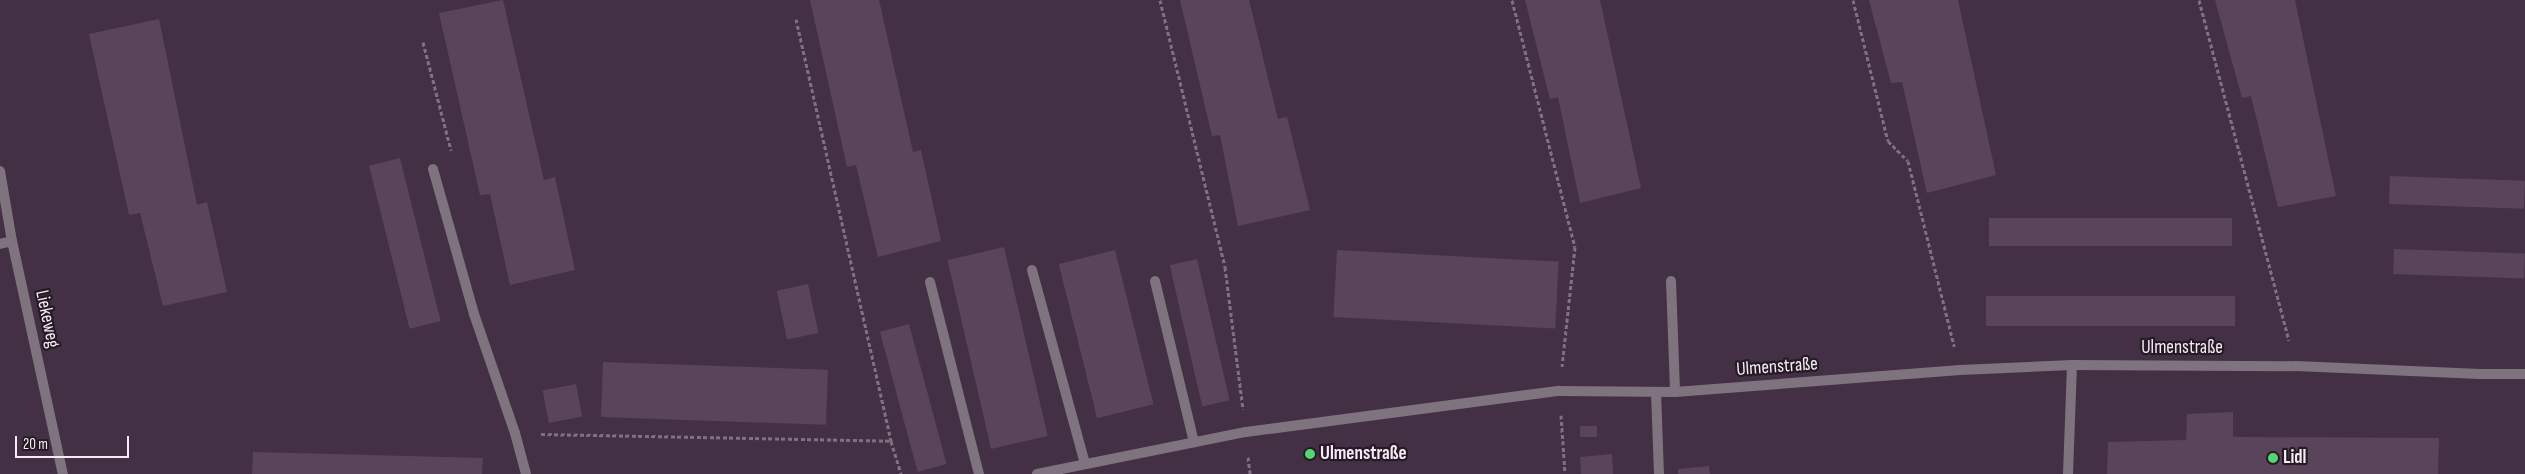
<!DOCTYPE html>
<meta charset="utf-8">
<style>
body{margin:0}
#map{position:relative;width:2525px;height:474px;overflow:hidden;background:#443044;font-family:"Sofia Sans Condensed",sans-serif}
div>[style]{position:absolute}
.building>*{inset:0;background:#5a4459;transform-origin:0 0}
.path>*{height:3px;margin-top:-1.5px;transform-origin:0;background:repeating-linear-gradient(90deg,#827082 0 4px,transparent 0 6.5px)}
.service>*{height:10px;margin:-5px;padding:0 5px;transform-origin:5px;border-radius:5px;background:#7e737e}
.minor>*{height:10px;margin:-5px;padding:0 5px;transform-origin:5px;border-radius:5px;background:#7e737e}
.dots>*{width:14px;height:14px;translate:-50% -50%;box-sizing:border-box;border:2px solid #251b25;border-radius:50%}
span{translate:-50% -50%;white-space:nowrap;text-align:center;line-height:1.15;-webkit-text-stroke:4.5px #251b25;paint-order:stroke}
.street-label{font-size:19px;color:#f7eaf6}
.poi-label{font-size:19px;color:#f7eaf6;font-weight:700}
.left{translate:0 -50%;text-align:left}
.scale{position:absolute;left:15px;top:436px;width:114px;height:22px;box-sizing:border-box;border:2px solid #f7eaf6;border-top:0;padding-left:6px;font-size:15px;line-height:18px;white-space:nowrap;color:#f7eaf6;-webkit-text-stroke:4px #251b25;paint-order:stroke}
</style>
<div id="map">
<div class="building">
<div style="clip-path:polygon(503px 0,544px 180px,555px 177px,575px 270px,510px 285px,490px 194px,480px 195px,439px 13px)"></div>
<div style="clip-path:polygon(810px 0,879px 0,913px 152px,921px 150px,941px 241px,878px 257px,856px 165px,847px 167px)"></div>
<div style="clip-path:polygon(1180px 0,1249px 0,1278px 119px,1287px 117px,1310px 210px,1238px 226px,1220px 135px,1212px 136px)"></div>
<div style="clip-path:polygon(1525px 0,1600px 0,1641px 188px,1580px 203px,1558px 97px,1550px 99px)"></div>
<div style="clip-path:polygon(1869px 0,1958px 0,1996px 175px,1927px 193px,1902px 82px,1891px 83px)"></div>
<div style="clip-path:polygon(2215px 0,2295px 0,2336px 196px,2278px 207px,2251px 96px,2242px 98px)"></div>
<div style="clip-path:polygon(159px 19px,197px 205px,207px 202px,227px 292px,163px 306px,140px 213px,129px 215px,89px 34px)"></div>
<div style="left:400px;top:158px;width:168px;height:32px;rotate:76deg"></div>
<div style="left:2390px;top:176px;width:135px;height:28px;rotate:2deg"></div>
<div style="left:2232px;top:218px;width:28px;height:243px;rotate:90deg"></div>
<div style="left:1004px;top:247px;width:194px;height:58px;rotate:77deg"></div>
<div style="left:2394px;top:249px;width:131px;height:25px;rotate:2deg"></div>
<div style="left:1115px;top:250px;width:159px;height:58px;rotate:76deg"></div>
<div style="left:1337px;top:250px;width:222px;height:67px;rotate:3deg"></div>
<div style="left:1197px;top:259px;width:145px;height:28px;rotate:77deg"></div>
<div style="left:808px;top:284px;width:50px;height:32px;rotate:78deg"></div>
<div style="left:1986px;top:296px;width:249px;height:30px"></div>
<div style="left:909px;top:324px;width:145px;height:30px;rotate:75deg"></div>
<div style="left:603px;top:362px;width:225px;height:55px;rotate:2deg"></div>
<div style="left:576px;top:384px;width:33px;height:34px;rotate:79deg"></div>
<div style="clip-path:polygon(2233px 412px,2233px 437px,2439px 438px,2438px 474px,2107px 474px,2108px 442px,2186px 440px,2187px 414px)"></div>
<div style="left:1597px;top:426px;width:11px;height:17px;rotate:90deg"></div>
<div style="clip-path:polygon(253px 452px,483px 458px,482px 474px,252px 474px)"></div>
<div style="clip-path:polygon(1612px 454px,1613px 474px,1581px 474px,1580px 457px)"></div>
<div style="clip-path:polygon(1709px 466px,1710px 474px,1678px 474px,1678px 469px)"></div>
</div>
<div class="path">
<div style="left:1160px;top:0;width:275px;rotate:76.3deg"></div>
<div style="left:1225px;top:267px;width:143px;rotate:82.8deg"></div>
<div style="left:1512px;top:0;width:255px;rotate:75.7deg"></div>
<div style="left:1575px;top:247px;width:120px;rotate:96.2deg"></div>
<div style="left:1853px;top:0;width:145px;rotate:76.1deg"></div>
<div style="left:1888px;top:141px;width:28px;rotate:45deg"></div>
<div style="left:1908px;top:161px;width:191px;rotate:76deg"></div>
<div style="left:2199px;top:0;width:352px;rotate:75.2deg"></div>
<div style="left:796px;top:19px;width:433px;rotate:77.3deg"></div>
<div style="left:891px;top:441px;width:34px;rotate:73deg"></div>
<div style="left:423px;top:42px;width:112px;rotate:75.5deg"></div>
<div style="left:1561px;top:415px;width:59px;rotate:86.1deg"></div>
<div style="left:541px;top:434px;width:350px;rotate:1.1deg"></div>
<div style="left:1248px;top:457px;width:17px;rotate:83deg"></div>
</div>
<div class="service">
<div style="left:433px;top:169px;width:151px;rotate:74.2deg"></div>
<div style="left:474px;top:314px;width:126px;rotate:71deg"></div>
<div style="left:515px;top:433px;width:42px;rotate:75deg"></div>
<div style="left:0;top:244px;width:12px;rotate:-14deg"></div>
<div style="left:1032px;top:270px;width:201px;rotate:74.7deg"></div>
<div style="left:1155px;top:281px;width:166px;rotate:76.4deg"></div>
<div style="left:1671px;top:281px;width:111px;rotate:87.9deg"></div>
<div style="left:930px;top:282px;width:198px;rotate:75.7deg"></div>
<div style="left:1656px;top:392px;width:82px;rotate:87.9deg"></div>
</div>
<div class="minor">
<div style="left:0;top:171px;width:71px;rotate:80.3deg"></div>
<div style="left:12px;top:241px;width:239px;rotate:77.7deg"></div>
<div style="left:1037px;top:474px;width:213px;rotate:-11.4deg"></div>
<div style="left:1246px;top:432px;width:316px;rotate:-7.5deg"></div>
<div style="left:1559px;top:391px;width:116px;rotate:0.5deg"></div>
<div style="left:1675px;top:392px;width:286px;rotate:-4.4deg"></div>
<div style="left:1960px;top:370px;width:112px;rotate:-2.6deg"></div>
<div style="left:2072px;top:365px;width:224px;rotate:0.3deg"></div>
<div style="left:2296px;top:366px;width:184px;rotate:2.5deg"></div>
<div style="left:2480px;top:374px;width:45px"></div>
<div style="left:2068px;top:474px;width:109px;rotate:-87.9deg"></div>
</div>
<div class="dots">
<div style="left:1310px;top:454px;background:#56d671"></div>
<div style="left:2273px;top:458px;background:#56d671"></div>
</div>
<div class="street-label">
<span style="left:47px;top:319px;rotate:78deg">Liekeweg</span>
<span style="left:2182px;top:348px">Ulmenstraße</span>
<span style="left:1777px;top:367px;rotate:-4deg">Ulmenstraße</span>
</div>
<div class="poi-label">
<span class="left" style="left:1320px;top:454px">Ulmenstraße</span>
<span class="left" style="left:2283px;top:458px">Lidl</span>
</div>
<div class="scale">20 m</div>
</div>
